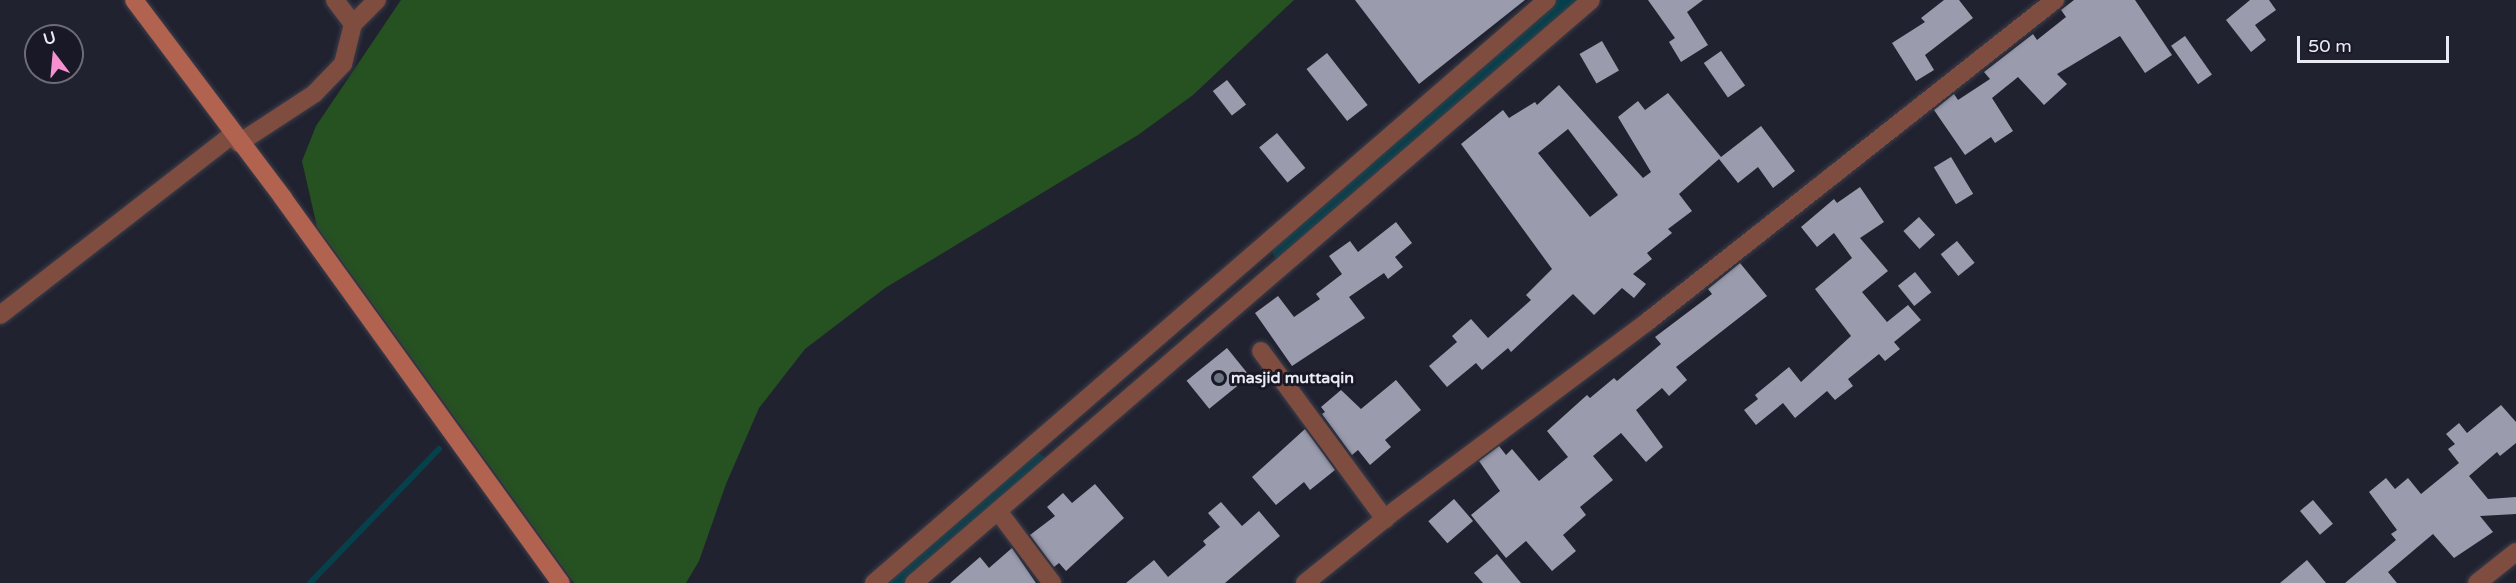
<!DOCTYPE html>
<style>
body{margin:0}
#map{position:relative;width:2516px;height:583px;overflow:hidden;background:#212230;font-family:"Varela Round",sans-serif}
div>[style]{position:absolute}
.green>*{inset:0;background:#265121}
.stream>*{height:6px;margin:-3px;padding:0 3px;transform-origin:3px;border-radius:3px;background:#05404b}
.river>*{height:36px;margin:-18px;padding:0 18px;transform-origin:18px;border-radius:18px;background:#05404b}
.building>*{inset:0;background:#9a9bad;transform-origin:0 0}
.roads{filter:drop-shadow(0 0 2px #3d3e4b) drop-shadow(0 0 2px #3d3e4b)}
.street>*{height:18px;margin:-9px;padding:0 9px;transform-origin:9px;border-radius:9px;background:#7e4d40}
.secondary>*{height:18px;margin:-9px;padding:0 9px;transform-origin:9px;border-radius:9px;background:#b1634f}
.dots>*{width:16px;height:16px;translate:-50% -50%;box-sizing:border-box;border:3px solid #181826;border-radius:50%}
span{translate:-50% -50%;white-space:nowrap;text-align:center;line-height:1.15;-webkit-text-stroke:6px #181826;paint-order:stroke}
.poi-label{font-size:16px;color:#e9eaf3;font-weight:700}
.left{translate:0 -50%;text-align:left}
.north{position:absolute;left:24px;top:24px;width:60px;height:60px;box-sizing:border-box;background:#181826;border:2px solid #6c6c78;border-radius:50%;rotate:344deg;font-size:16px;font-weight:700;line-height:24px;text-align:center;color:#e9eaf3}
.north::after{content:'';display:block;margin:auto;width:21px;height:27px;background:#f690cf;clip-path:polygon(50% 0,100% 100%,50% 72%,0 100%)}
.scale{position:absolute;left:2297px;top:36px;width:152px;height:27px;box-sizing:border-box;border:3px solid #e9eaf3;border-top:0;padding-left:8px;font-size:18px;line-height:21px;white-space:nowrap;color:#e9eaf3;-webkit-text-stroke:4px #181826;paint-order:stroke}
</style>
<div id="map">
<div class="green">
<div style="clip-path:polygon(401px 0,1294px 0,1193px 95px,1138px 135px,885px 288px,805px 349px,759px 408px,726px 484px,699px 561px,686px 583px,574px 583px,317px 227px,302px 161px,316px 126px)"></div>
</div>
<div class="stream">
<div style="left:310px;top:583px;width:186px;rotate:-46.1deg"></div>
</div>
<div class="river">
<div style="left:1290px;top:248px;width:374px;rotate:-41.5deg"></div>
<div style="left:897px;top:583px;width:176px;rotate:-39.9deg"></div>
</div>
<div class="building">
<div style="clip-path:polygon(1355px 0,1525px 0,1419px 84px)"></div>
<div style="clip-path:polygon(1648px 0,1703px 0,1687px 12px,1708px 45px,1681px 62px,1669px 42px,1675px 38px)"></div>
<div style="clip-path:polygon(1944px 0,1959px 0,1973px 18px,1925px 55px,1934px 70px,1916px 81px,1892px 43px,1925px 22px,1921px 18px)"></div>
<div style="clip-path:polygon(2074px 0,2135px 0,2172px 55px,2145px 73px,2120px 36px,2057px 74px,2067px 84px,2044px 105px,2018px 77px,1992px 98px,2013px 131px,1995px 143px,1991px 137px,1965px 155px,1934px 110px,1954px 94px,1958px 100px,1990px 79px,1984px 72px,2033px 34px,2037px 40px,2066px 17px,2061px 10px)"></div>
<div style="clip-path:polygon(2250px 0,2269px 0,2276px 10px,2255px 25px,2266px 40px,2251px 52px,2226px 20px)"></div>
<div style="left:2185px;top:36px;width:47px;height:17px;rotate:55deg"></div>
<div style="left:1602px;top:41px;width:34px;height:26px;rotate:60deg"></div>
<div style="left:1721px;top:51px;width:42px;height:21px;rotate:55deg"></div>
<div style="left:1327px;top:53px;width:66px;height:26px;rotate:52deg"></div>
<div style="left:1227px;top:80px;width:31px;height:18px;rotate:52deg"></div>
<div style="clip-path:polygon(evenodd,1559px 85px,1643px 178px,1651px 172px,1618px 117px,1638px 101px,1645px 110px,1668px 93px,1721px 157px,1761px 126px,1795px 171px,1773px 188px,1758px 167px,1738px 183px,1719px 159px,1679px 194px,1692px 211px,1668px 229px,1672px 233px,1647px 253px,1652px 259px,1633px 274px,1646px 284px,1634px 298px,1622px 288px,1594px 315px,1573px 294px,1511px 352px,1508px 348px,1482px 370px,1476px 363px,1447px 387px,1429px 366px,1457px 342px,1452px 336px,1471px 319px,1488px 338px,1531px 300px,1526px 295px,1552px 269px,1461px 144px,1503px 110px,1509px 118px,1535px 102px,1537px 105px,1559px 85px,1568px 129px,1618px 195px,1590px 217px,1538px 153px,1568px 129px)"></div>
<div style="left:1277px;top:133px;width:45px;height:23px;rotate:51deg"></div>
<div style="left:1951px;top:157px;width:43px;height:20px;rotate:59deg"></div>
<div style="clip-path:polygon(1860px 187px,1884px 222px,1860px 238px,1888px 271px,1862px 292px,1887px 322px,1908px 305px,1921px 320px,1894px 342px,1900px 349px,1885px 361px,1879px 354px,1848px 379px,1853px 386px,1835px 400px,1827px 391px,1795px 418px,1783px 403px,1756px 425px,1744px 410px,1758px 399px,1755px 395px,1789px 367px,1801px 382px,1851px 336px,1815px 289px,1852px 258px,1834px 233px,1817px 247px,1801px 227px,1834px 199px,1837px 203px)"></div>
<div style="left:1919px;top:217px;width:24px;height:21px;rotate:48deg"></div>
<div style="clip-path:polygon(1396px 222px,1412px 243px,1395px 257px,1403px 267px,1388px 279px,1384px 273px,1349px 297px,1365px 318px,1292px 366px,1255px 313px,1278px 296px,1294px 317px,1320px 299px,1316px 294px,1342px 274px,1329px 256px,1350px 241px,1358px 252px)"></div>
<div style="left:1957px;top:241px;width:28px;height:21px;rotate:51deg"></div>
<div style="clip-path:polygon(1740px 263px,1767px 296px,1676px 367px,1687px 380px,1669px 396px,1662px 388px,1636px 410px,1663px 447px,1646px 462px,1621px 433px,1593px 456px,1613px 480px,1580px 507px,1586px 515px,1563px 535px,1576px 551px,1552px 571px,1526px 541px,1506px 558px,1471px 515px,1500px 491px,1479px 461px,1499px 446px,1506px 455px,1512px 449px,1539px 481px,1568px 457px,1547px 431px,1587px 395px,1590px 398px,1614px 378px,1617px 381px,1661px 344px,1655px 337px,1712px 294px,1708px 289px)"></div>
<div style="left:1915px;top:272px;width:26px;height:22px;rotate:51deg"></div>
<div style="left:1227px;top:348px;width:36px;height:52px;rotate:51deg"></div>
<div style="clip-path:polygon(1396px 380px,1421px 410px,1385px 440px,1391px 447px,1370px 465px,1358px 450px,1352px 455px,1322px 414px,1325px 412px,1321px 407px,1341px 390px,1361px 409px)"></div>
<div style="clip-path:polygon(2501px 405px,2516px 422px,2516px 443px,2500px 456px,2497px 452px,2469px 476px,2488px 499px,2516px 497px,2516px 514px,2480px 516px,2493px 532px,2454px 558px,2433px 534px,2388px 572px,2397px 583px,2345px 583px,2396px 540px,2391px 534px,2397px 530px,2369px 492px,2386px 478px,2395px 489px,2408px 478px,2421px 494px,2459px 463px,2448px 449px,2455px 444px,2446px 434px,2459px 423px,2467px 433px)"></div>
<div style="clip-path:polygon(1305px 429px,1335px 470px,1310px 490px,1304px 482px,1276px 505px,1252px 477px)"></div>
<div style="clip-path:polygon(1095px 484px,1124px 518px,1066px 571px,1059px 563px,1054px 567px,1030px 535px,1055px 516px,1047px 507px,1063px 493px,1072px 503px)"></div>
<div style="left:1454px;top:499px;width:29px;height:34px;rotate:49deg"></div>
<div style="left:2313px;top:500px;width:31px;height:17px;rotate:50deg"></div>
<div style="clip-path:polygon(1221px 502px,1242px 526px,1259px 511px,1280px 536px,1225px 583px,1126px 583px,1154px 560px,1168px 577px,1206px 545px,1203px 541px,1220px 527px,1208px 513px)"></div>
<div style="clip-path:polygon(1012px 548px,1036px 583px,950px 583px,980px 557px,989px 568px)"></div>
<div style="clip-path:polygon(1497px 554px,1521px 583px,1483px 583px,1474px 573px)"></div>
<div style="clip-path:polygon(2307px 560px,2326px 583px,2280px 583px)"></div>
</div>
<div class="roads">
<div class="street">
<div style="left:353px;top:24px;width:34px;rotate:-45deg"></div>
<div style="left:239px;top:143px;width:90px;rotate:-33.2deg"></div>
<div style="left:314px;top:94px;width:42px;rotate:-46deg"></div>
<div style="left:343px;top:64px;width:41px;rotate:-76deg"></div>
<div style="left:353px;top:24px;width:30px;rotate:-127deg"></div>
<div style="left:0;top:315px;width:295px;rotate:-37.8deg"></div>
<div style="left:1261px;top:351px;width:209px;rotate:53.6deg"></div>
<div style="left:998px;top:511px;width:90px;rotate:53.1deg"></div>
<div style="left:874px;top:583px;width:890px;rotate:-40.9deg"></div>
<div style="left:914px;top:583px;width:893px;rotate:-40.73deg"></div>
<div style="left:1305px;top:583px;width:118px;rotate:-38.8deg"></div>
<div style="left:1397px;top:509px;width:312px;rotate:-36.8deg"></div>
<div style="left:1647px;top:322px;width:520px;rotate:-38.28deg"></div>
<div style="left:2477px;top:583px;width:50px;rotate:-38.5deg"></div>
</div>
<div class="secondary">
<div style="left:134px;top:0;width:248px;rotate:53deg"></div>
<div style="left:283px;top:198px;width:475px;rotate:54.2deg"></div>
</div>
</div>
<div class="dots">
<div style="left:1219px;top:378px;background:#6b7280"></div>
</div>
<div class="poi-label">
<span class="left" style="left:1231px;top:378px">masjid muttaqin</span>
</div>
<div class="north">U</div>
<div class="scale">50 m</div>
</div>
